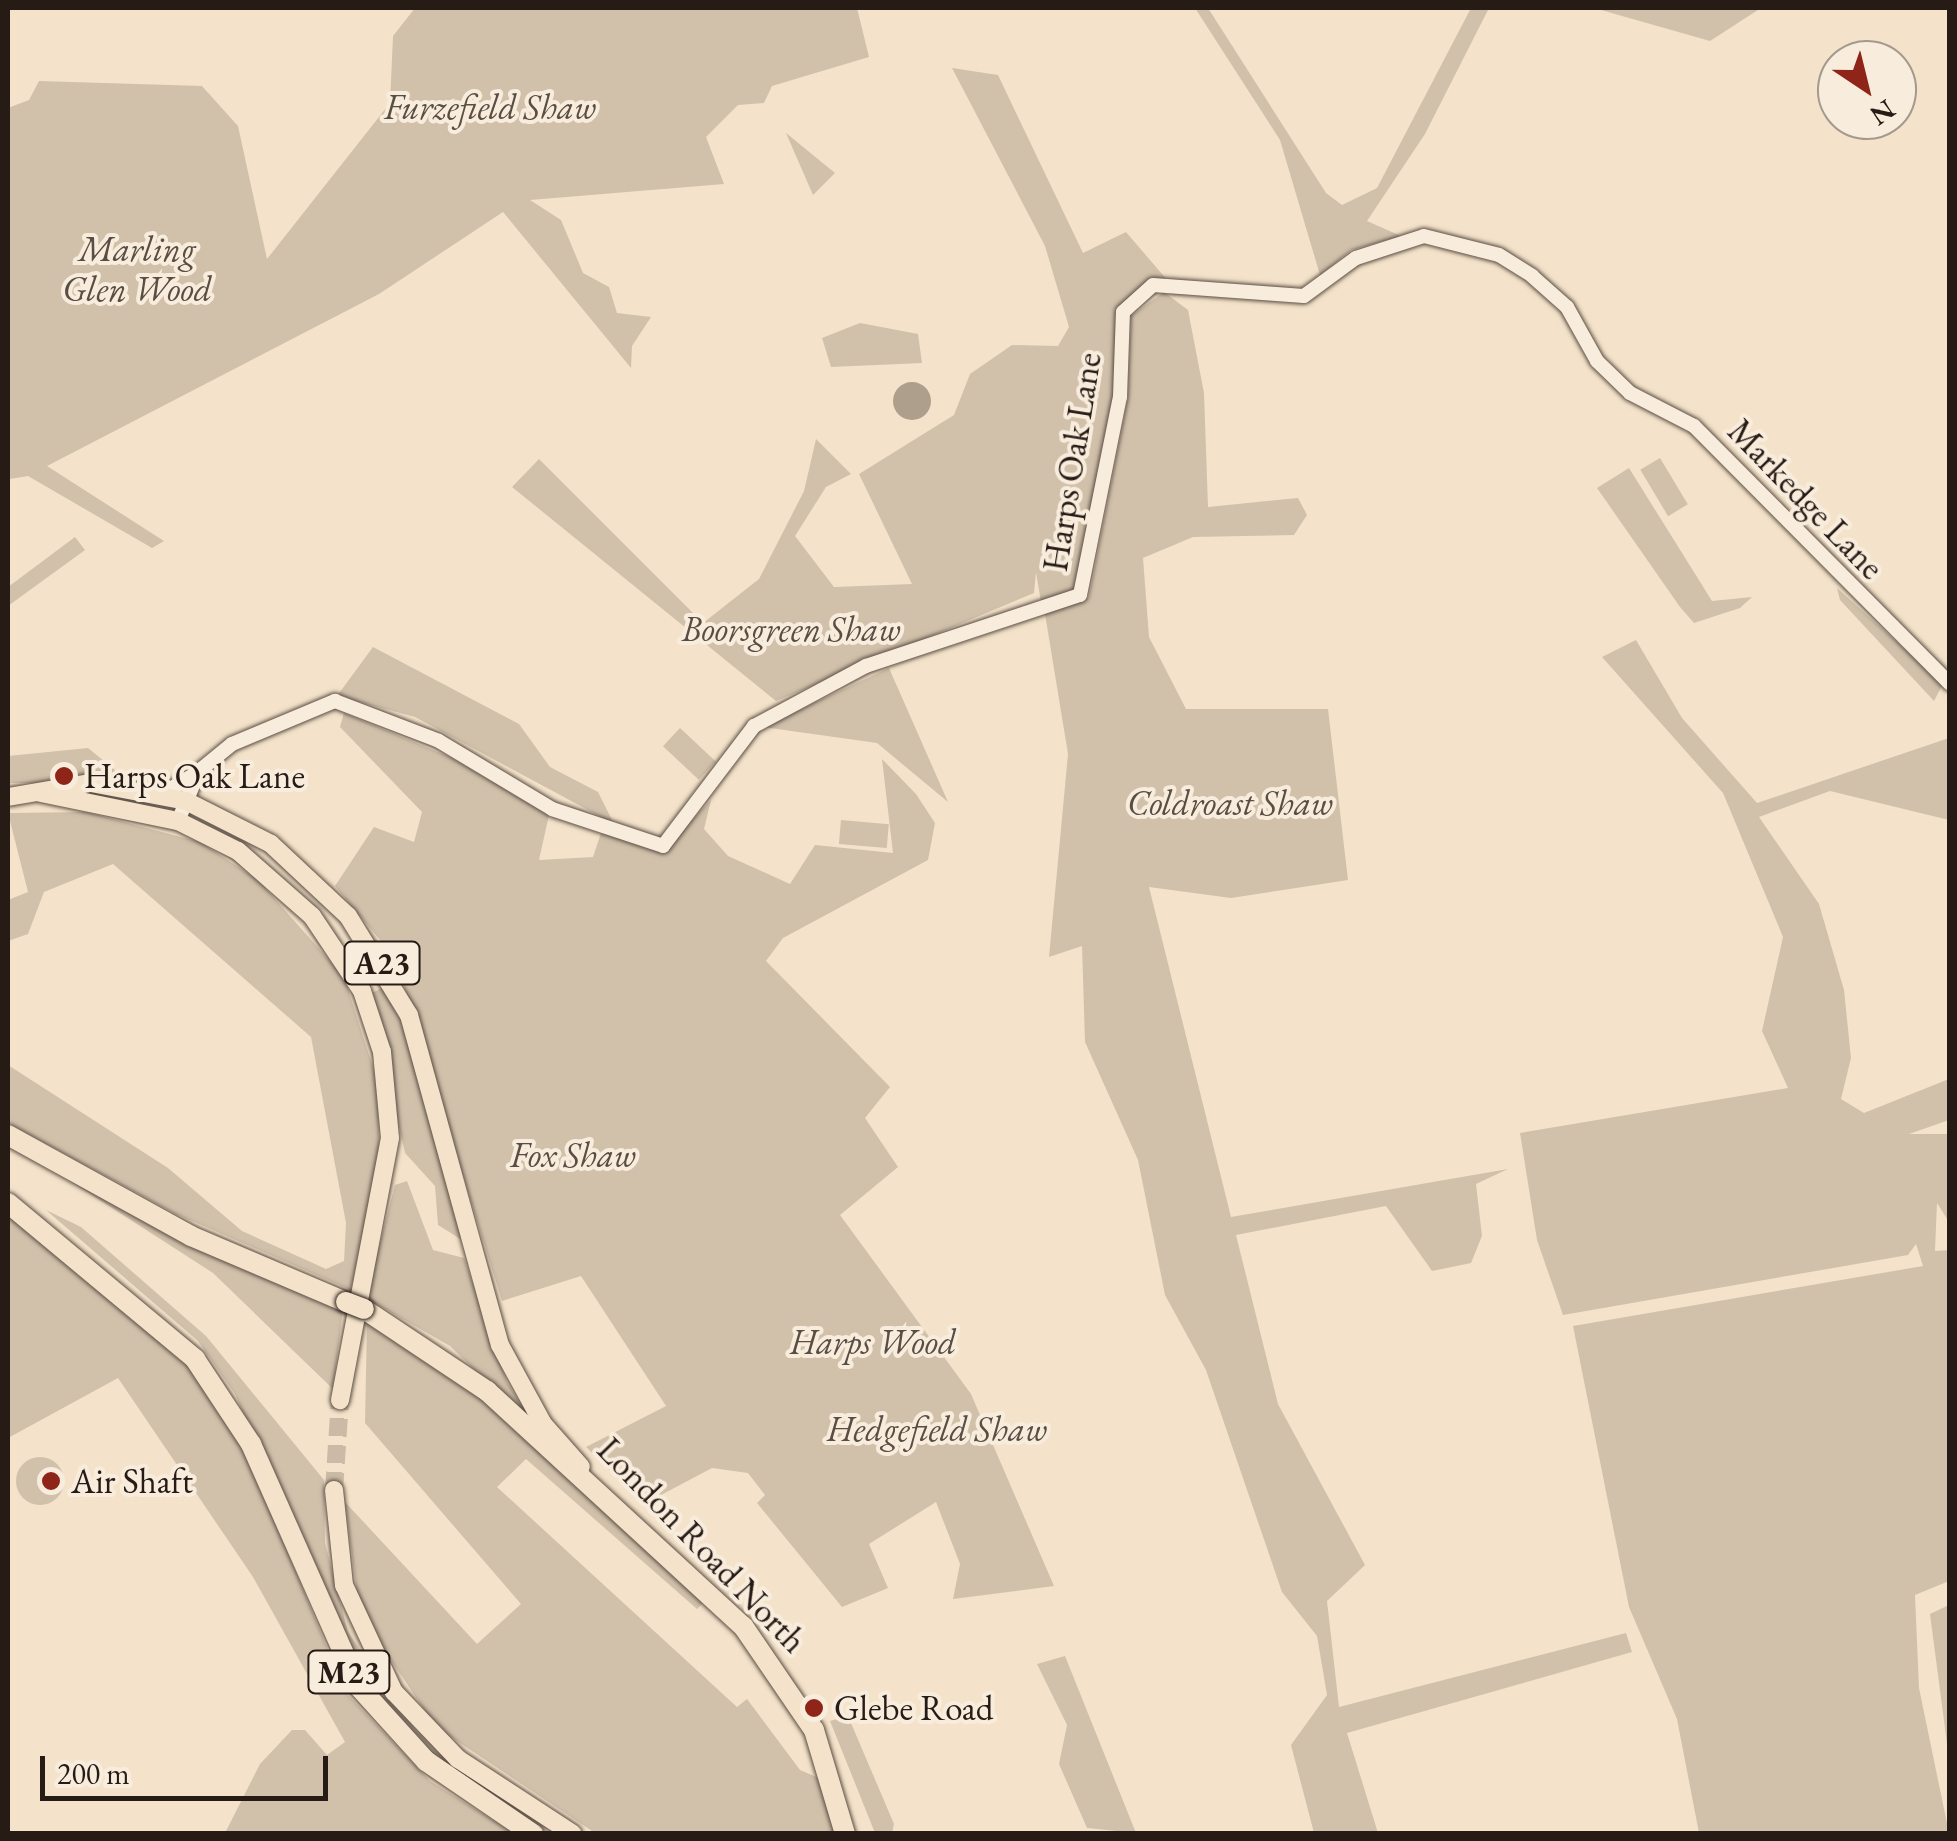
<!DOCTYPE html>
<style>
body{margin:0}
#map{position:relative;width:1957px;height:1841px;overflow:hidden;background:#f4e3ca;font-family:"EB Garamond",serif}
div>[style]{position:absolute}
.green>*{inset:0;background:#d1c1ab;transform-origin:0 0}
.round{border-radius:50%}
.water>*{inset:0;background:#ae9f8d}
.major-tunnel>*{height:18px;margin-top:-9px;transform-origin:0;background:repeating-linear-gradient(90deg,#cbbba6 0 18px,transparent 0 27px)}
.roads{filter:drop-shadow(0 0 2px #5a4d43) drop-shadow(0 0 2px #5a4d43)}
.minor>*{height:14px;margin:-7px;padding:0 7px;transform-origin:7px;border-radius:7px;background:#f8eddd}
.major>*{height:18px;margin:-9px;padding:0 9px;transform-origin:9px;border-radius:9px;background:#f4e3ca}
.highway>*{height:20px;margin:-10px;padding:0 10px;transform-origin:10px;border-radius:10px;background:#f4e3ca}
.bridges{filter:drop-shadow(0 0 2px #271b16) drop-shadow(0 0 2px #271b16)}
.highway-bridge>*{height:20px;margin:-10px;padding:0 10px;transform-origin:10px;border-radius:10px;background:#f4e3ca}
.dots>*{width:28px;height:28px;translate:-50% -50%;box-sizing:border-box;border:5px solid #f8eddd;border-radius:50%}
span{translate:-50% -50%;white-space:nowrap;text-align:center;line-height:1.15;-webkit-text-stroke:8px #f8eddd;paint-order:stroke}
.shield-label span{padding:2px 8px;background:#f8eddd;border:2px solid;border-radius:8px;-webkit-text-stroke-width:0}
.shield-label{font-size:32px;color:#271b16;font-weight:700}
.park-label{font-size:35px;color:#5a4d43;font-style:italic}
.street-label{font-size:35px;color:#271b16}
.poi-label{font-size:35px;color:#271b16}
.left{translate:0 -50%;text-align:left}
.frame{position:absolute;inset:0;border:10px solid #271b16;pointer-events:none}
.north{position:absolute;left:1817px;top:40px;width:100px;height:100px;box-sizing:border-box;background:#f8eddd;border:2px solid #a4998d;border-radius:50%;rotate:145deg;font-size:28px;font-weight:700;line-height:40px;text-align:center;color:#271b16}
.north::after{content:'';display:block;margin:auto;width:35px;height:45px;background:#8f2418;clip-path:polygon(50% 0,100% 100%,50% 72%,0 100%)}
.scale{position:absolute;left:40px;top:1756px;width:288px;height:45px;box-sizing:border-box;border:5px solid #271b16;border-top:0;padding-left:12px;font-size:30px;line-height:35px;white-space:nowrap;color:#271b16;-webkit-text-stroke:8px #f8eddd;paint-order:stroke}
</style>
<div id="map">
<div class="green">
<div style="clip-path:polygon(415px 8px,857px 8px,869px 57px,772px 86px,764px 103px,738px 105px,706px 137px,724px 184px,530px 200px,561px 220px,583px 273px,609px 287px,617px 313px,651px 317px,632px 346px,631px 368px,503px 212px,379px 294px,47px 466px,164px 541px,152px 548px,28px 476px,10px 479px,8px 108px,29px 100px,39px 81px,202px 86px,238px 126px,267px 259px,390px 103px,393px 36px)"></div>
<div style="clip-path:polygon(1195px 8px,1208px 8px,1326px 193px,1342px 205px,1377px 188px,1471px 8px,1489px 8px,1425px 134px,1367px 221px,1401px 236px,1351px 250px,1320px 275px,1280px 140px)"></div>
<div style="clip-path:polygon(1594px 8px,1761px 8px,1710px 41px)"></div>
<div style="clip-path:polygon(952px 68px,998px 75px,1083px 253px,1126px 232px,1168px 281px,1118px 308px,1113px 397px,1075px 589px,1041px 602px,1036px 572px,1034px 593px,776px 701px,512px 487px,539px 459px,703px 623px,759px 579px,804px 491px,816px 439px,851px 474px,826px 487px,795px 536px,834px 587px,912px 584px,859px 474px,954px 415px,970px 374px,1012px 345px,1058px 346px,1069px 327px,1045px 246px)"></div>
<div style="clip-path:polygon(786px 133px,835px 173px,813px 195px)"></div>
<div style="clip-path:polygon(1164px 292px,1188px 310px,1204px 393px,1208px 507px,1298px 498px,1307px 515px,1294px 535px,1193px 537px,1143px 558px,1149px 637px,1186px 709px,1328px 709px,1348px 880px,1231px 898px,1149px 887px,1231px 1217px,1508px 1169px,1476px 1184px,1482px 1236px,1471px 1263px,1432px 1271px,1386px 1206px,1236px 1235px,1278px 1404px,1365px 1565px,1327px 1601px,1339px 1707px,1626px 1633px,1632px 1652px,1347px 1733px,1378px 1833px,1314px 1833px,1291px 1745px,1327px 1695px,1317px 1636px,1282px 1592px,1206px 1370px,1165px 1295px,1138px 1160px,1085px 1042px,1082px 946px,1049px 957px,1068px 754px,1045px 614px,1089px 597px,1128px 398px,1131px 316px)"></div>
<div style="clip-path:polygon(860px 323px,918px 334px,922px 363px,831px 367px,822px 338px)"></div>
<div style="left:1660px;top:458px;width:54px;height:23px;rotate:59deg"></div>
<div style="clip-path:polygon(1629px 468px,1712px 601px,1752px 597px,1740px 608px,1694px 623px,1680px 607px,1597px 488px)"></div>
<div style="clip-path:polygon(75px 537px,85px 550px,8px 606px,8px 587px)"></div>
<div style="clip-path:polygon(1837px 588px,1943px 684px,1934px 701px,1840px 600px)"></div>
<div style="clip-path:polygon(1636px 640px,1682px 718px,1757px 803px,1949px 738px,1949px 820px,1830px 791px,1759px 817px,1819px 904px,1844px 990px,1851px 1058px,1841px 1099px,1864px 1113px,1949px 1079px,1949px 1120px,1909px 1134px,1949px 1134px,1949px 1222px,1937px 1203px,1935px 1251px,1950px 1250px,1949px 1581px,1915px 1595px,1919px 1688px,1949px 1833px,1699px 1833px,1677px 1719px,1629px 1607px,1573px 1326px,1923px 1266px,1916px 1244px,1908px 1255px,1563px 1315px,1537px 1240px,1520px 1133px,1788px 1088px,1762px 1031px,1783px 937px,1723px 793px,1602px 657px)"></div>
<div style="clip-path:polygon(373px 647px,519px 724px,550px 767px,598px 792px,614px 824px,415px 717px,337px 696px)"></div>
<div style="clip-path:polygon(889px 668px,948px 802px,877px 743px,763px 727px)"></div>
<div style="clip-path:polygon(344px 713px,452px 758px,549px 815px,539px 860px,593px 857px,601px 833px,664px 850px,711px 800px,704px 829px,728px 856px,790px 884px,815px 845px,893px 853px,882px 759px,916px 794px,935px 823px,928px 860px,783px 938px,766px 961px,890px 1087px,865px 1118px,898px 1167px,840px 1215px,971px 1394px,1054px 1586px,953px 1599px,960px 1564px,936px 1502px,869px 1544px,888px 1588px,842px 1607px,757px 1503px,765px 1495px,748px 1473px,712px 1468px,644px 1504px,586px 1447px,666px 1406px,581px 1276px,502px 1301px,396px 959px,335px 886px,374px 827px,414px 842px,422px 812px,340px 727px)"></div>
<div style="left:680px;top:728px;width:49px;height:25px;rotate:43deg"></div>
<div style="clip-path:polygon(88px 748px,131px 783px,8px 783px,8px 756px)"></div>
<div style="clip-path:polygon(86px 812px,200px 842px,258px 880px,344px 977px,378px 1083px,379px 1153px,351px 1290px,176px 1214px,8px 1123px,8px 1065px,168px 1168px,242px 1231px,326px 1269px,344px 1261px,346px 1223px,311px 1037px,113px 864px,44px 892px,28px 934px,8px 941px,8px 900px,28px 892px,8px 813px)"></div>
<div style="left:841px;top:820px;width:48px;height:24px;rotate:5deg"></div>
<div style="clip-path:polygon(386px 986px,400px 1016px,462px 1240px,438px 1225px,435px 1186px,405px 1153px,370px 994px)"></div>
<div style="clip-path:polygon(8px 1141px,343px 1310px,333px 1389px,213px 1273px)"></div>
<div style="clip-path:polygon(407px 1181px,433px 1250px,464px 1258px,507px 1382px,535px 1428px,450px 1346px,366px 1298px,395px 1185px)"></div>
<div style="clip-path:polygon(46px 1210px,81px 1227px,206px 1336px,324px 1480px,325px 1543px,348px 1632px,416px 1731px,559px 1833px,448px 1771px,396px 1722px,354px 1668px,235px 1394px,198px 1341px)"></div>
<div style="clip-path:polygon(8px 1215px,149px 1324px,198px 1377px,251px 1462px,345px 1692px,430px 1781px,513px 1833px,225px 1833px,260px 1764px,292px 1730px,305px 1730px,327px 1755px,345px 1742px,253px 1577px,118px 1378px,8px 1438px)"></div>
<div style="clip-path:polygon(367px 1321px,478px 1393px,703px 1603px,697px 1609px,526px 1459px,497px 1487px,737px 1707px,747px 1699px,800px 1770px,821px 1779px,838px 1833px,595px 1833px,436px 1727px,360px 1614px,345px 1502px,477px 1644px,521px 1604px,365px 1423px)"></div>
<div class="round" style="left:16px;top:1457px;width:48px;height:48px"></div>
<div style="clip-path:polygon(1949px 1605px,1949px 1759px,1930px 1614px)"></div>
<div style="clip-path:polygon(1065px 1656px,1136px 1833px,1087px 1828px,1059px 1764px,1067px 1725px,1037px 1664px)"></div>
<div style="clip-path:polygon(848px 1716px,894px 1824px,892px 1833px,875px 1833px,830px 1721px)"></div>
</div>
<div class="water">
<div class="round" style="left:893px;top:382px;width:38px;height:38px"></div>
</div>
<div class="major-tunnel">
<div style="left:334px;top:1490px;width:90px;rotate:-86.2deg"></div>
</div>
<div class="roads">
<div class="minor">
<div style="left:162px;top:794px;width:42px;rotate:-31.4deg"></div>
<div style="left:178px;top:821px;width:54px;rotate:-67.2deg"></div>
<div style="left:199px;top:771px;width:43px;rotate:-39.3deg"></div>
<div style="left:232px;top:744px;width:112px;rotate:-22.7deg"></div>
<div style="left:335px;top:701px;width:111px;rotate:21deg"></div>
<div style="left:439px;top:741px;width:132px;rotate:31deg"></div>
<div style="left:552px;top:809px;width:117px;rotate:18.4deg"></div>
<div style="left:663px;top:846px;width:151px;rotate:-52.8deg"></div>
<div style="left:754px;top:726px;width:127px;rotate:-28.2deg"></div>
<div style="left:866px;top:666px;width:225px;rotate:-18.4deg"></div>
<div style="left:1080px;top:595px;width:202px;rotate:-78.6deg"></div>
<div style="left:1120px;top:397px;width:85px;rotate:-88deg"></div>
<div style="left:1123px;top:312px;width:40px;rotate:-42deg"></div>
<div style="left:1153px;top:285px;width:151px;rotate:4.2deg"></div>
<div style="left:1304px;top:296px;width:64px;rotate:-36.2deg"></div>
<div style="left:1356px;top:258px;width:71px;rotate:-17.9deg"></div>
<div style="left:1424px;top:236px;width:77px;rotate:14.2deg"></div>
<div style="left:1499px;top:255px;width:39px;rotate:32deg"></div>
<div style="left:1532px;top:276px;width:47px;rotate:41.5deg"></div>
<div style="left:1567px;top:307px;width:62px;rotate:60.9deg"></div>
<div style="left:1597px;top:361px;width:46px;rotate:44.1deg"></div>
<div style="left:1630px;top:393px;width:72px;rotate:27.3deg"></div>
<div style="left:1694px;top:426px;width:363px;rotate:45.2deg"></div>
</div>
<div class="major">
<div style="left:41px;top:793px;width:140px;rotate:11.6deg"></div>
<div style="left:178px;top:821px;width:67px;rotate:26.6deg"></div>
<div style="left:238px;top:851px;width:98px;rotate:41.3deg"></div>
<div style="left:312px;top:916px;width:90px;rotate:56.3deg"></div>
<div style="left:362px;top:991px;width:64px;rotate:71.8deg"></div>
<div style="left:382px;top:1052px;width:86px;rotate:84.7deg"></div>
<div style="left:390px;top:1138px;width:267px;rotate:100.8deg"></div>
<div style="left:8px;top:797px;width:84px;rotate:-9.6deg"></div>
<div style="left:91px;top:783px;width:97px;rotate:10.7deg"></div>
<div style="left:186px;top:801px;width:95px;rotate:26.8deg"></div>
<div style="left:271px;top:844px;width:105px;rotate:43.1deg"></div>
<div style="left:348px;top:916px;width:116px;rotate:58.4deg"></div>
<div style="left:409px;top:1015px;width:342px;rotate:74.6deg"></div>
<div style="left:500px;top:1345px;width:90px;rotate:61.4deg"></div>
<div style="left:543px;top:1424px;width:57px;rotate:48.5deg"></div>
<div style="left:334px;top:1490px;width:96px;rotate:84deg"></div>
<div style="left:344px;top:1585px;width:118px;rotate:65deg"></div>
<div style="left:394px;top:1692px;width:93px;rotate:46.3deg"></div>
<div style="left:458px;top:1759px;width:137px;rotate:33.1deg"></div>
</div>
<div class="highway">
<div style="left:8px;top:1135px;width:209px;rotate:28.9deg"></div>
<div style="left:191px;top:1236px;width:168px;rotate:23.1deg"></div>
<div style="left:8px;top:1203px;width:244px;rotate:39.8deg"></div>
<div style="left:195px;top:1359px;width:102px;rotate:56.6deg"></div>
<div style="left:251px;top:1444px;width:265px;rotate:66.1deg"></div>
<div style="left:358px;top:1686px;width:101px;rotate:47.8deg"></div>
<div style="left:426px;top:1761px;width:130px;rotate:34.3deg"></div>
<div style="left:364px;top:1309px;width:148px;rotate:33.7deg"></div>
<div style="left:487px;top:1391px;width:348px;rotate:42.6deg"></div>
<div style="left:743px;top:1626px;width:126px;rotate:55.7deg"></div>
<div style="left:814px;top:1730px;width:109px;rotate:73.4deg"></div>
</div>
</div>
<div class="bridges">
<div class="highway-bridge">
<div style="left:346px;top:1302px;width:19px;rotate:21deg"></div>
</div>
</div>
<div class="dots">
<div style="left:64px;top:776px;background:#8f2418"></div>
<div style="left:51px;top:1481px;background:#8f2418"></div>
<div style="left:814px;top:1708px;background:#8f2418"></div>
</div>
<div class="shield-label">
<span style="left:382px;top:963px">A23</span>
<span style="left:349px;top:1672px">M23</span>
</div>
<div class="park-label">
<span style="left:490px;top:107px">Furzefield Shaw</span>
<span style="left:137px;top:269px">Marling<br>Glen Wood</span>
<span style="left:791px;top:629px">Boorsgreen Shaw</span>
<span style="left:1230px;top:803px">Coldroast Shaw</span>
<span style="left:573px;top:1155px">Fox Shaw</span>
<span style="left:873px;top:1342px">Harps Wood</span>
<span style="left:937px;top:1429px">Hedgefield Shaw</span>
</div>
<div class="street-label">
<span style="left:1072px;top:462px;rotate:-81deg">Harps Oak Lane</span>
<span style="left:1806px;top:499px;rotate:46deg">Markedge Lane</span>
<span style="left:702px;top:1545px;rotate:46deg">London Road North</span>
</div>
<div class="poi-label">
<span class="left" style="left:84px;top:776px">Harps Oak Lane</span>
<span class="left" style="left:71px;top:1481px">Air Shaft</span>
<span class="left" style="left:834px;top:1708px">Glebe Road</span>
</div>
<div class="frame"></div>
<div class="north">N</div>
<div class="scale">200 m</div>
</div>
